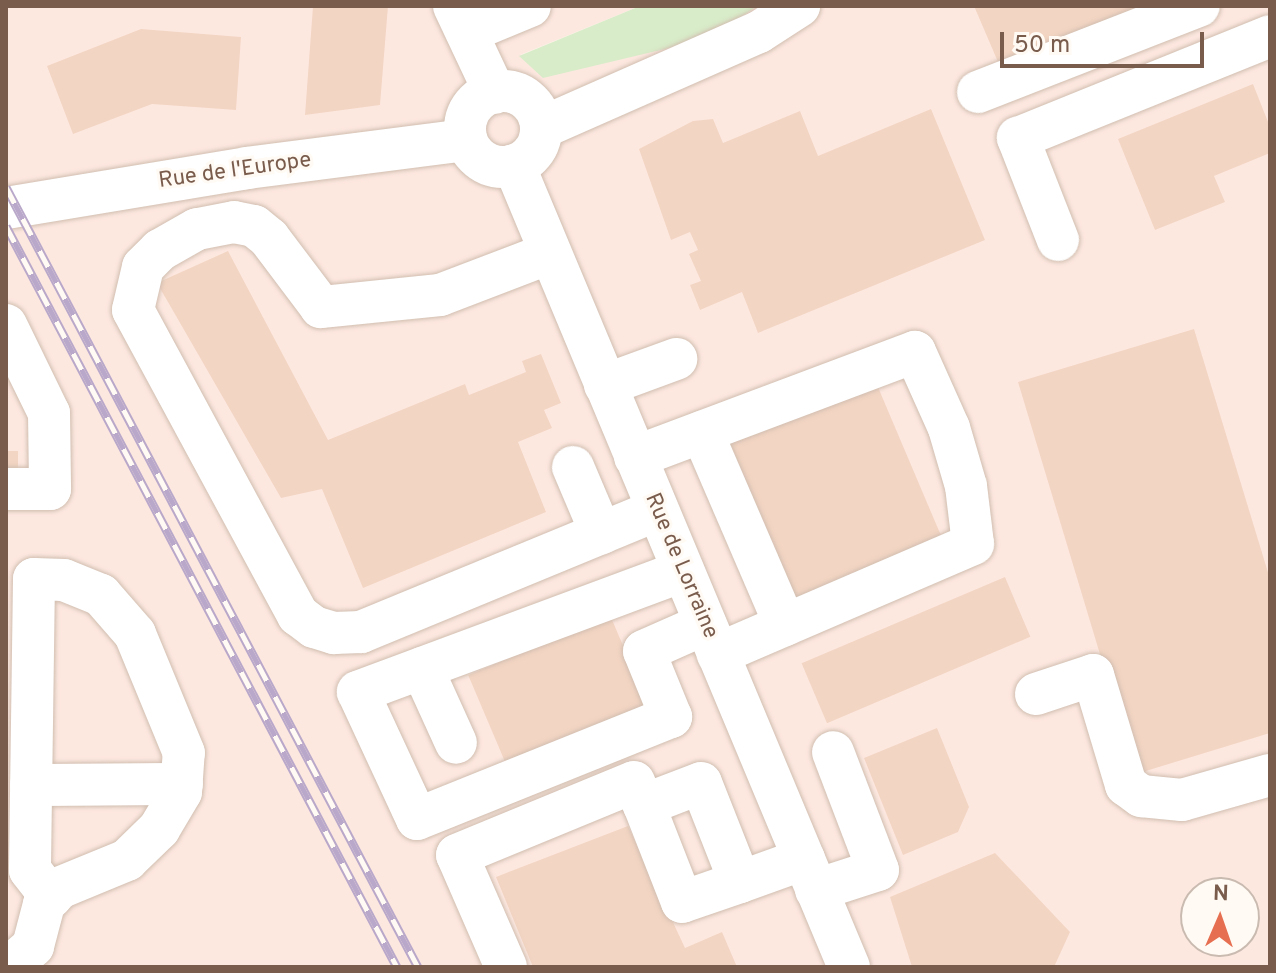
<!DOCTYPE html>
<style>
body{margin:0}
#map{position:relative;width:1276px;height:973px;overflow:hidden;background:#fdf6ec;font-family:Overpass,sans-serif}
div>[style]{position:absolute}
.commercial>*{inset:0;background:#fde8e0}
.green>*{inset:0;background:#d8ecc9}
.building>*{inset:0;background:#f3d5c3;transform-origin:0 0}
.roads{filter:drop-shadow(0 0 2px #d1beb0) drop-shadow(0 0 2px #d1beb0)}
.minor>*{height:42px;margin:-21px;padding:0 21px;transform-origin:21px;border-radius:21px;background:#fff}
.minor>.ring{margin:-21px;padding:0;box-sizing:content-box;background:none;border:42px solid #fff;border-radius:50%}
.rail>*{height:9px;margin-top:-4.5px;transform-origin:0;background:repeating-linear-gradient(90deg,#fffaf3 0 18px,#b9a8c9 0 36px);box-sizing:border-box;border-block:2px solid #b9a8c9}
span{translate:-50% -50%;white-space:nowrap;text-align:center;line-height:1.15;-webkit-text-stroke:6px #fffaf3;paint-order:stroke}
.street-label{font-size:22px;color:#7a5c4d}
.frame{position:absolute;inset:0;border:8px solid #7a5c4d;pointer-events:none}
.north{position:absolute;left:1180px;top:877px;width:80px;height:80px;box-sizing:border-box;background:#fffaf3;border:2px solid #cabbb1;border-radius:50%;rotate:2deg;font-size:22px;font-weight:700;line-height:32px;text-align:center;color:#7a5c4d}
.north::after{content:'';display:block;margin:auto;width:28px;height:36px;background:#e76f51;clip-path:polygon(50% 0,100% 100%,50% 72%,0 100%)}
.scale{position:absolute;left:1000px;top:32px;width:204px;height:36px;box-sizing:border-box;border:4px solid #7a5c4d;border-top:0;padding-left:10px;font-size:24px;line-height:28px;white-space:nowrap;color:#7a5c4d;-webkit-text-stroke:6px #fffaf3;paint-order:stroke}
</style>
<div id="map">
<div class="commercial">
<div style="clip-path:polygon(evenodd,6px 6px,640px 6px,520px 55px,710px 38px,757px 6px,1270px 6px,1270px 967px,6px 967px,6px 6px,1196px 893px,1244px 893px,1244px 941px,1196px 941px,1196px 893px)"></div>
</div>
<div class="green">
<div style="clip-path:polygon(640px 6px,757px 6px,711px 38px,543px 78px,519px 56px)"></div>
</div>
<div class="building">
<div style="clip-path:polygon(313px 6px,388px 6px,380px 105px,305px 115px)"></div>
<div style="clip-path:polygon(974px 6px,1159px 6px,1001px 69px)"></div>
<div style="clip-path:polygon(141px 29px,241px 37px,236px 110px,152px 104px,73px 134px,47px 66px)"></div>
<div style="clip-path:polygon(1253px 84px,1270px 127px,1270px 153px,1214px 176px,1225px 202px,1155px 230px,1118px 139px)"></div>
<div style="clip-path:polygon(931px 109px,985px 240px,758px 333px,742px 292px,700px 310px,690px 285px,701px 281px,689px 254px,698px 250px,690px 232px,671px 240px,639px 149px,693px 121px,713px 119px,723px 143px,800px 111px,818px 156px)"></div>
<div style="clip-path:polygon(228px 251px,328px 440px,465px 384px,469px 395px,526px 372px,522px 361px,541px 354px,561px 403px,544px 410px,552px 428px,518px 442px,546px 512px,363px 588px,322px 489px,281px 498px,157px 283px)"></div>
<div style="clip-path:polygon(1194px 329px,1270px 579px,1270px 733px,1136px 774px,1018px 382px)"></div>
<div style="left:872px;top:373px;width:179px;height:160px;rotate:67deg"></div>
<div style="left:6px;top:451px;width:12px;height:24px"></div>
<div style="left:1005px;top:577px;width:65px;height:221px;rotate:67deg"></div>
<div style="left:610px;top:615px;width:99px;height:154px;rotate:67deg"></div>
<div style="clip-path:polygon(937px 728px,969px 807px,958px 832px,903px 855px,864px 758px)"></div>
<div style="clip-path:polygon(628px 826px,685px 948px,722px 932px,737px 967px,533px 967px,496px 877px)"></div>
<div style="clip-path:polygon(995px 853px,1070px 932px,1054px 967px,912px 967px,890px 897px)"></div>
</div>
<div class="roads">
<div class="minor">
<div style="left:454px;top:6px;width:96px;rotate:64.8deg"></div>
<div style="left:467px;top:32px;width:68px;rotate:-22.4deg"></div>
<div class="ring" style="left:465px;top:91px;width:34px;height:34px"></div>
<div style="left:978px;top:92px;width:237px;rotate:-21.3deg"></div>
<div style="left:541px;top:128px;width:238px;rotate:-23.8deg"></div>
<div style="left:759px;top:32px;width:48px;rotate:-33deg"></div>
<div style="left:514px;top:165px;width:869px;rotate:67.33deg"></div>
<div style="left:6px;top:208px;width:244px;rotate:-9.4deg"></div>
<div style="left:247px;top:168px;width:220px;rotate:-7.3deg"></div>
<div style="left:1058px;top:240px;width:110px;rotate:-111.4deg"></div>
<div style="left:1018px;top:138px;width:272px;rotate:-22deg"></div>
<div style="left:550px;top:253px;width:118px;rotate:159.1deg"></div>
<div style="left:440px;top:295px;width:120px;rotate:174.2deg"></div>
<div style="left:321px;top:307px;width:86px;rotate:-127deg"></div>
<div style="left:269px;top:238px;width:19px;rotate:-141deg"></div>
<div style="left:254px;top:226px;width:20px;rotate:-169deg"></div>
<div style="left:234px;top:222px;width:38px;rotate:169deg"></div>
<div style="left:197px;top:229px;width:43px;rotate:150.4deg"></div>
<div style="left:160px;top:250px;width:24px;rotate:135deg"></div>
<div style="left:143px;top:267px;width:44px;rotate:103.1deg"></div>
<div style="left:133px;top:310px;width:347px;rotate:61.6deg"></div>
<div style="left:298px;top:615px;width:20px;rotate:37deg"></div>
<div style="left:314px;top:627px;width:21px;rotate:17deg"></div>
<div style="left:334px;top:633px;width:27px;rotate:-2deg"></div>
<div style="left:361px;top:632px;width:320px;rotate:-22.4deg"></div>
<div style="left:6px;top:325px;width:98px;rotate:64deg"></div>
<div style="left:49px;top:413px;width:76px;rotate:89.2deg"></div>
<div style="left:50px;top:489px;width:44px;rotate:180deg"></div>
<div style="left:605px;top:385px;width:76px;rotate:-20.1deg"></div>
<div style="left:702px;top:432px;width:210px;rotate:66.7deg"></div>
<div style="left:635px;top:457px;width:299px;rotate:-20.6deg"></div>
<div style="left:915px;top:352px;width:83px;rotate:65.9deg"></div>
<div style="left:949px;top:428px;width:60px;rotate:73.7deg"></div>
<div style="left:966px;top:486px;width:58px;rotate:83.1deg"></div>
<div style="left:973px;top:544px;width:278px;rotate:156.7deg"></div>
<div style="left:573px;top:467px;width:72px;rotate:67deg"></div>
<div style="left:683px;top:571px;width:347px;rotate:159.6deg"></div>
<div style="left:358px;top:692px;width:140px;rotate:65.1deg"></div>
<div style="left:417px;top:819px;width:274px;rotate:-21.9deg"></div>
<div style="left:671px;top:717px;width:71px;rotate:-112.2deg"></div>
<div style="left:644px;top:651px;width:67px;rotate:-23.9deg"></div>
<div style="left:422px;top:668px;width:82px;rotate:65.6deg"></div>
<div style="left:1036px;top:694px;width:60px;rotate:-18.4deg"></div>
<div style="left:1093px;top:675px;width:115px;rotate:73.3deg"></div>
<div style="left:1126px;top:785px;width:19px;rotate:36deg"></div>
<div style="left:1141px;top:796px;width:41px;rotate:5.6deg"></div>
<div style="left:1182px;top:800px;width:91px;rotate:-15.9deg"></div>
<div style="left:31px;top:785px;width:151px;rotate:-0.4deg"></div>
<div style="left:740px;top:882px;width:106px;rotate:-111.5deg"></div>
<div style="left:701px;top:783px;width:61px;rotate:158.9deg"></div>
<div style="left:644px;top:805px;width:104px;rotate:68.6deg"></div>
<div style="left:682px;top:902px;width:61px;rotate:-19deg"></div>
<div style="left:740px;top:882px;width:68px;rotate:-19.8deg"></div>
<div style="left:816px;top:890px;width:65px;rotate:-17.9deg"></div>
<div style="left:878px;top:870px;width:126px;rotate:-110.9deg"></div>
<div style="left:9px;top:967px;width:32px;rotate:-41deg"></div>
<div style="left:33px;top:946px;width:43px;rotate:-75.3deg"></div>
<div style="left:44px;top:904px;width:10px;rotate:-45deg"></div>
<div style="left:51px;top:897px;width:12px;rotate:-48deg"></div>
<div style="left:59px;top:888px;width:74px;rotate:-22.4deg"></div>
<div style="left:127px;top:860px;width:45px;rotate:-44.1deg"></div>
<div style="left:159px;top:829px;width:43px;rotate:-59.3deg"></div>
<div style="left:181px;top:792px;width:39px;rotate:-86deg"></div>
<div style="left:184px;top:753px;width:129px;rotate:-112.4deg"></div>
<div style="left:135px;top:634px;width:52px;rotate:-131.1deg"></div>
<div style="left:101px;top:595px;width:40px;rotate:-158deg"></div>
<div style="left:64px;top:580px;width:30px;rotate:-178deg"></div>
<div style="left:34px;top:579px;width:291px;rotate:90.8deg"></div>
<div style="left:30px;top:870px;width:34px;rotate:52deg"></div>
<div style="left:506px;top:967px;width:122px;rotate:-113.6deg"></div>
<div style="left:457px;top:855px;width:191px;rotate:-22.4deg"></div>
<div style="left:634px;top:782px;width:25px;rotate:67deg"></div>
</div>
</div>
<div class="rail">
<div style="left:6px;top:187px;width:882px;rotate:62.16deg"></div>
<div style="left:6px;top:226px;width:838px;rotate:62.18deg"></div>
</div>
<div class="street-label">
<span style="left:235px;top:171px;rotate:-8deg">Rue de l'Europe</span>
<span style="left:681px;top:566px;rotate:67deg">Rue de Lorraine</span>
</div>
<div class="frame"></div>
<div class="north">N</div>
<div class="scale">50 m</div>
</div>
